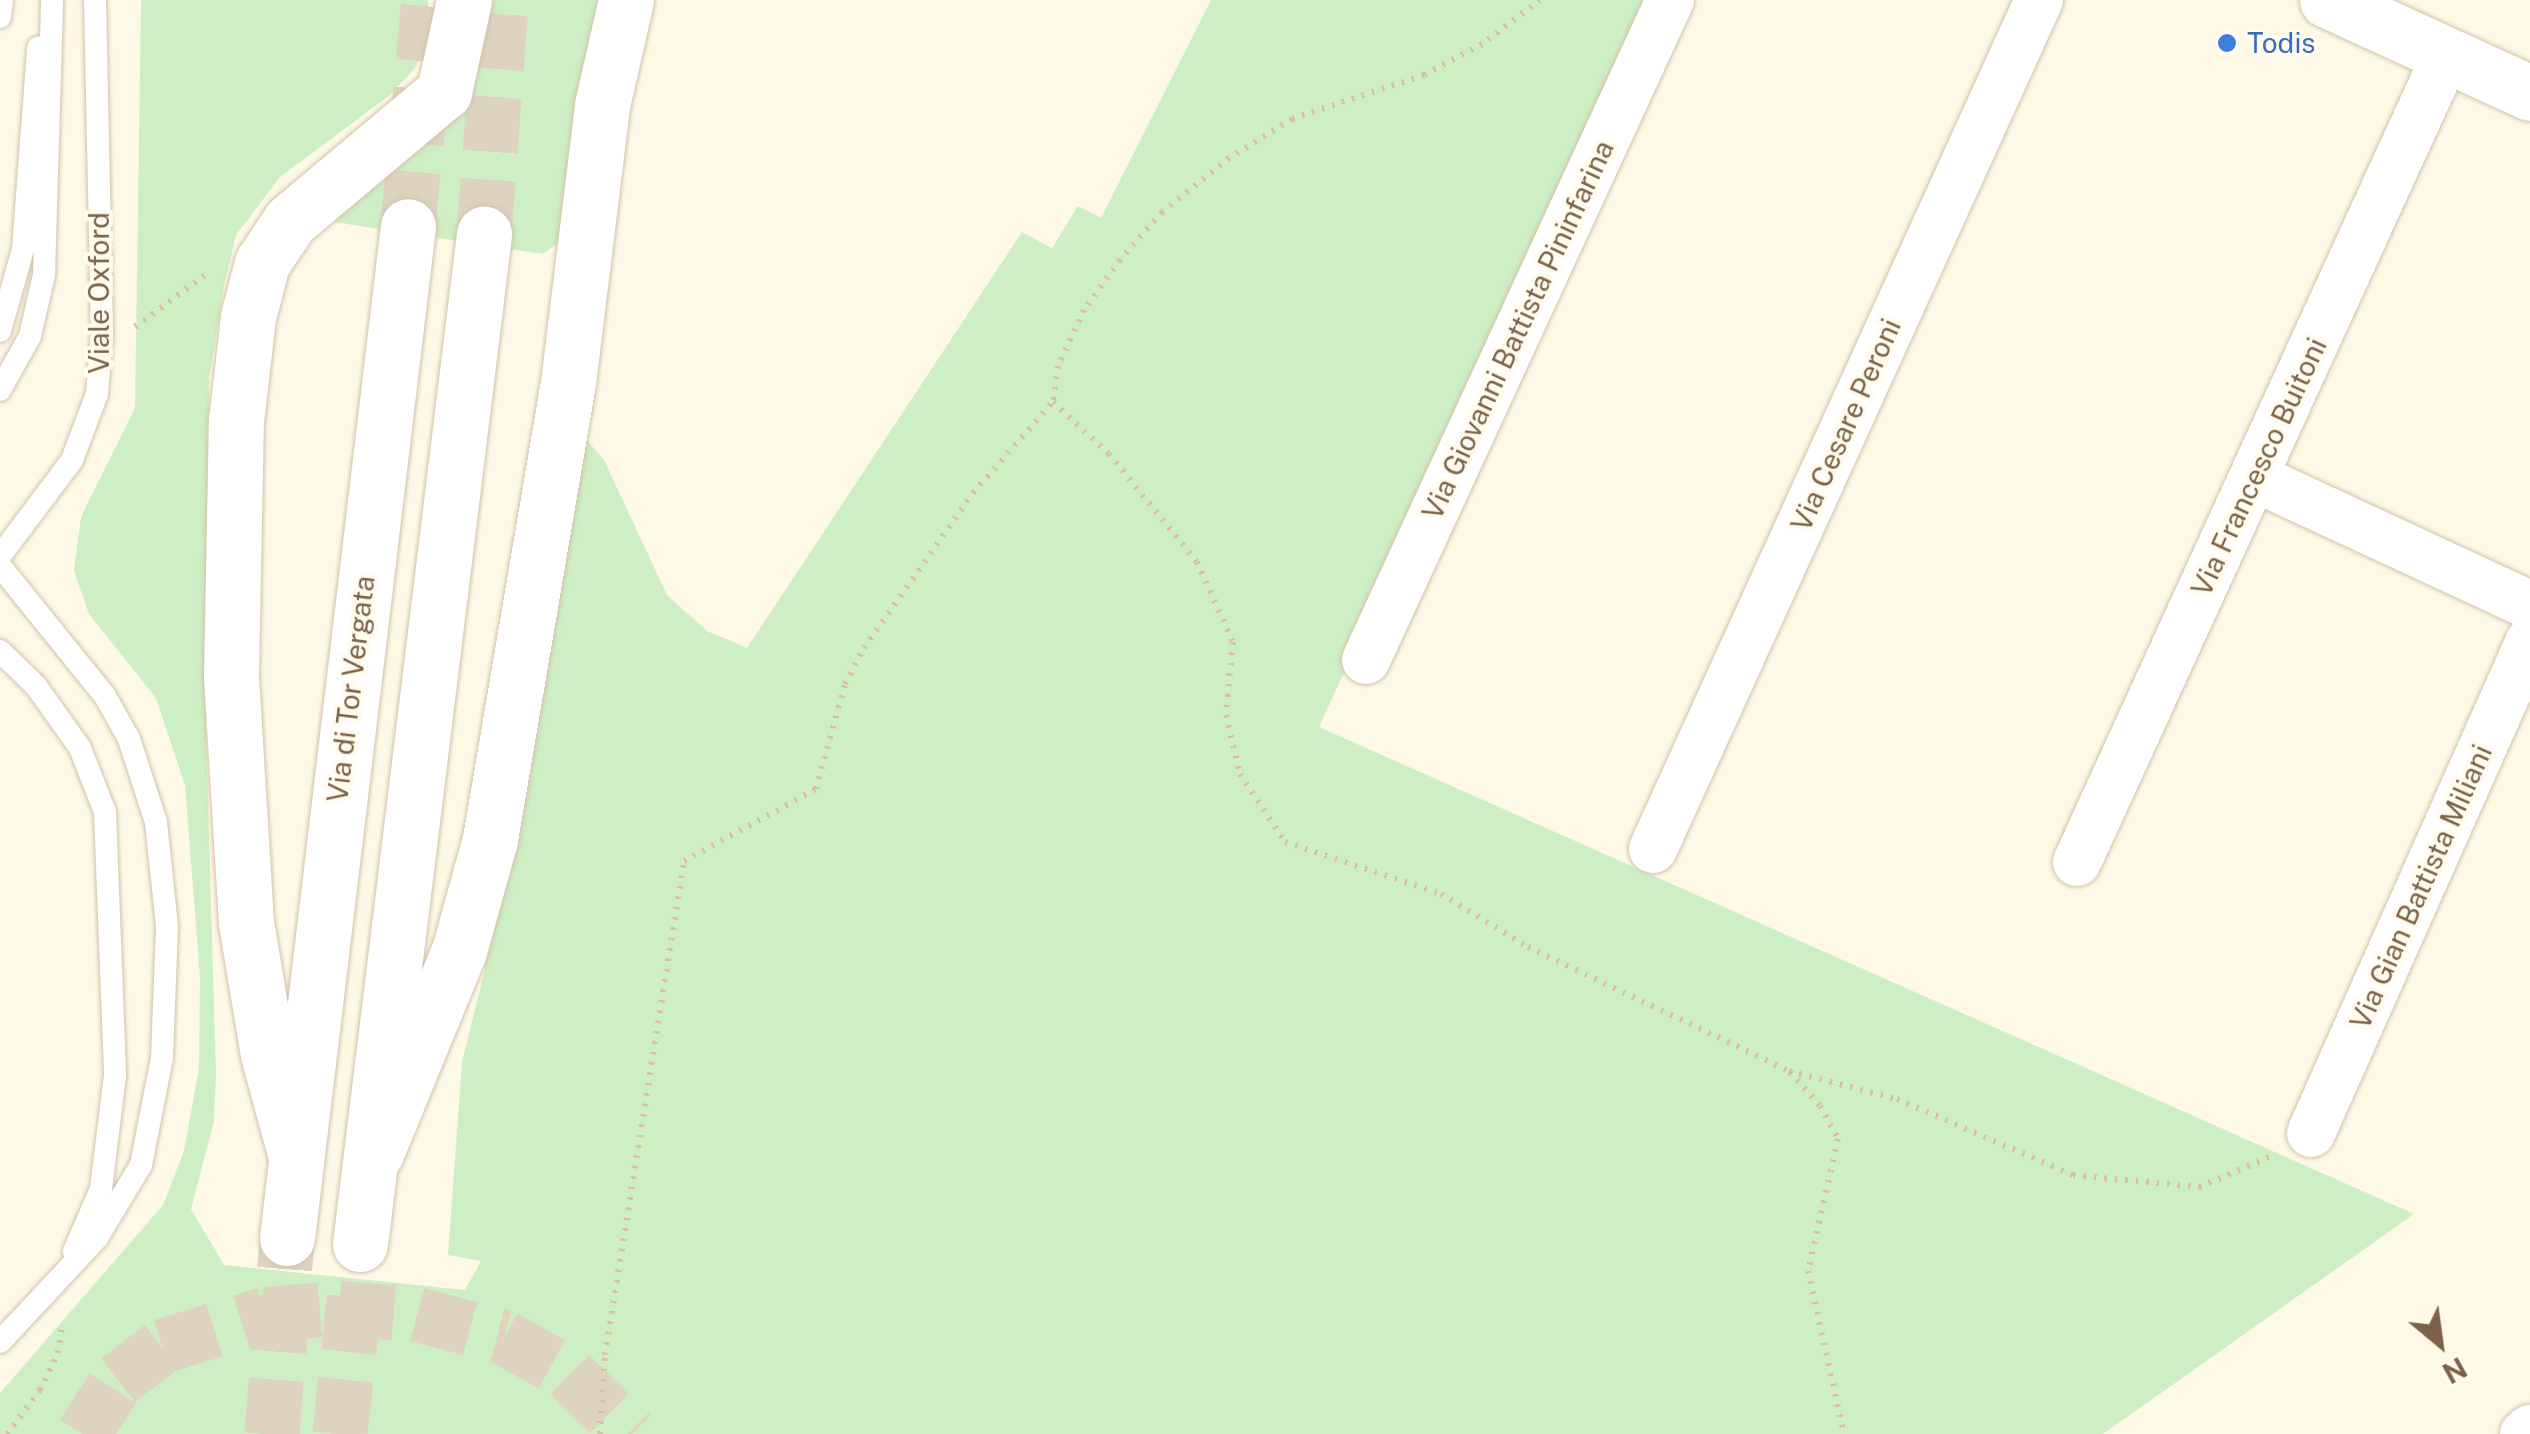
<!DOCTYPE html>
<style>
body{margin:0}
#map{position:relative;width:2530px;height:1434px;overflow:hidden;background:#fef9e7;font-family:"Public Sans",sans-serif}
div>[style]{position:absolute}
.green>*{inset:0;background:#ceeec4}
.secondary-tunnel>*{height:55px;margin-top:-27.5px;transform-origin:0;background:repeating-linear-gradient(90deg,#ddd3bf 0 55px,transparent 0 83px)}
.path>*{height:6px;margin-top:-3px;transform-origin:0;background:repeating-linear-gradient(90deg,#dcbf9f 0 2.5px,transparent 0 10.5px)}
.roads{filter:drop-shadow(0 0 2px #d2c2ab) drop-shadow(0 0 2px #d2c2ab)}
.service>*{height:22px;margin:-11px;padding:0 11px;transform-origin:11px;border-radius:11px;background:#fff}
.minor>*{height:48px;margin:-24px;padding:0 24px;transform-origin:24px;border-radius:24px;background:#fff}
.tertiary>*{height:55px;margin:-27.5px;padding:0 27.5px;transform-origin:27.5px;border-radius:27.5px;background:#fff}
.secondary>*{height:55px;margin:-27.5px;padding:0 27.5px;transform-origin:27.5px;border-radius:27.5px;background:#fff}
.dots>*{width:28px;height:28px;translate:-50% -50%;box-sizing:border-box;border:5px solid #fffbef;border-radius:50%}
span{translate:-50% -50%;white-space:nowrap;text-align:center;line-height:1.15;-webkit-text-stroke:8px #fffbef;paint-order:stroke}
.shop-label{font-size:28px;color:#366cbe}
.left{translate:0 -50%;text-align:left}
.street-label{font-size:28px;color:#7b6248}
.north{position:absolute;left:2390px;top:1294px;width:100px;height:100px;-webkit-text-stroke:8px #fffbef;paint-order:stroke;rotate:151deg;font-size:28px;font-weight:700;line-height:40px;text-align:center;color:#7b6248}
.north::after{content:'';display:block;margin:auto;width:35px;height:45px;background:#7b6248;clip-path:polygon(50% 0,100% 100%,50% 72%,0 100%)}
</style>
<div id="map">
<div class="green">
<div style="clip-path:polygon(141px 0,428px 0,428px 30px,416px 67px,390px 95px,280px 177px,236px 235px,224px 286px,209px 379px,206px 735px,216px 1074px,214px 1121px,191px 1209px,224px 1265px,465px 1290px,481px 1261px,448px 1255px,462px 1062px,485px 969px,474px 901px,563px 413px,604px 460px,667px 595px,707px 631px,747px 648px,1022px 232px,1052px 248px,1078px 206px,1101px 218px,1211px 0,1652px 0,1319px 727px,2414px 1214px,2103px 1434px,0 1434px,0 1393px,163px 1205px,184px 1151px,199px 1068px,200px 977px,185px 785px,156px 698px,89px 614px,74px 571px,81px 517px,135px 408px)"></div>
<div style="clip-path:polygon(486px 0,602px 0,559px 242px,543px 254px,321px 220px,422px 148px,464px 98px,483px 46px)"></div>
</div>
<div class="secondary-tunnel">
<div style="left:408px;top:226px;width:227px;rotate:-84.7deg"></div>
<div style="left:484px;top:234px;width:235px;rotate:-85.8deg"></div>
<div style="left:83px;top:1434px;width:64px;rotate:-57.1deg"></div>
<div style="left:118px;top:1380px;width:56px;rotate:-37.7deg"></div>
<div style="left:162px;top:1346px;width:108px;rotate:-17.3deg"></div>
<div style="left:265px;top:1314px;width:74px;rotate:-4.6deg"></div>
<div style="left:339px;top:1308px;width:78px;rotate:4.4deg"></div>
<div style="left:417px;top:1314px;width:90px;rotate:14.8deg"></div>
<div style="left:504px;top:1337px;width:76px;rotate:29.3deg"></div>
<div style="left:570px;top:1374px;width:86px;rotate:44.5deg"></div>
<div style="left:272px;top:1434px;width:197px;rotate:-85.6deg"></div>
<div style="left:340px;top:1434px;width:162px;rotate:-84deg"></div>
</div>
<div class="path">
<div style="left:1540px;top:0;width:73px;rotate:142.8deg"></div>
<div style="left:1482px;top:44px;width:66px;rotate:151.9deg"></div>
<div style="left:1424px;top:75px;width:139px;rotate:161.6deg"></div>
<div style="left:1292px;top:119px;width:74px;rotate:148.2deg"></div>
<div style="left:1229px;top:158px;width:86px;rotate:141.1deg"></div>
<div style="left:1162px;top:212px;width:64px;rotate:131.2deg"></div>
<div style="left:1120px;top:260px;width:62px;rotate:125.8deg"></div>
<div style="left:1084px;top:310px;width:62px;rotate:114.9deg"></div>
<div style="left:1058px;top:366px;width:36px;rotate:98deg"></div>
<div style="left:1053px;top:402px;width:76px;rotate:42.9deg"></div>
<div style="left:1109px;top:454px;width:139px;rotate:50.8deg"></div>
<div style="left:1197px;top:562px;width:88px;rotate:65.8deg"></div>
<div style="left:1233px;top:642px;width:73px;rotate:95.5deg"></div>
<div style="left:1226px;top:715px;width:61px;rotate:76.7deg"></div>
<div style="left:1240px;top:774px;width:82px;rotate:56.5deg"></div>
<div style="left:1285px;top:842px;width:164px;rotate:18.4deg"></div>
<div style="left:1441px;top:894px;width:102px;rotate:31.3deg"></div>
<div style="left:1528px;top:947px;width:289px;rotate:25.4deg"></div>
<div style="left:1789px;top:1071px;width:112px;rotate:14.5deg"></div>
<div style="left:1897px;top:1099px;width:192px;rotate:23.4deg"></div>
<div style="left:2073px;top:1175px;width:127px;rotate:5.4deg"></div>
<div style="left:2199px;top:1187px;width:84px;rotate:-23.2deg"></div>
<div style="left:135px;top:327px;width:92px;rotate:-36.6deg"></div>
<div style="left:1790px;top:1072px;width:45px;rotate:48.6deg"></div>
<div style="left:1820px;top:1106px;width:38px;rotate:61deg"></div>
<div style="left:1838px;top:1139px;width:135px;rotate:102.8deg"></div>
<div style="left:1808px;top:1271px;width:167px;rotate:77.5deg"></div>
<div style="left:7px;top:1434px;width:55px;rotate:-53.1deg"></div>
<div style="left:40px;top:1390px;width:41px;rotate:-64.1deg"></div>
<div style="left:58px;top:1353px;width:27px;rotate:-82deg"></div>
<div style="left:600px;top:1434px;width:79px;rotate:-86.4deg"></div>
<div style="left:605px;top:1355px;width:500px;rotate:-80.91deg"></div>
<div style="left:684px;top:861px;width:150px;rotate:-28.6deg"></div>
<div style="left:816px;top:789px;width:109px;rotate:-74.6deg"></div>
<div style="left:845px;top:684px;width:41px;rotate:-62.2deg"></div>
<div style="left:864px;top:648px;width:189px;rotate:-54.9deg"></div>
<div style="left:973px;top:493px;width:121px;rotate:-48.7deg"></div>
</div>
<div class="roads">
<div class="service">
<div style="left:0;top:17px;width:17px;rotate:-83deg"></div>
<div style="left:0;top:331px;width:85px;rotate:-74.3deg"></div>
<div style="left:23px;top:249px;width:202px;rotate:-85.7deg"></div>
<div style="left:0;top:390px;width:62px;rotate:-60.9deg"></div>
<div style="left:30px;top:336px;width:63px;rotate:-77.1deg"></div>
<div style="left:44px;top:275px;width:275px;rotate:-88.3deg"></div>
<div style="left:0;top:556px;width:120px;rotate:-53.1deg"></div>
<div style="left:72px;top:460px;width:71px;rotate:-69.3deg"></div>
<div style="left:97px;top:394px;width:61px;rotate:-85.3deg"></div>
<div style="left:102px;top:333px;width:333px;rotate:-91.2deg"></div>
<div style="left:0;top:566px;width:167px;rotate:51.1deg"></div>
<div style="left:105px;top:696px;width:49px;rotate:60.8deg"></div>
<div style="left:129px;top:739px;width:87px;rotate:72deg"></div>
<div style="left:156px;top:822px;width:106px;rotate:84deg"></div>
<div style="left:167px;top:927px;width:131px;rotate:92.2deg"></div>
<div style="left:162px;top:1058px;width:109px;rotate:101.1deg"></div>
<div style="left:141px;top:1165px;width:85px;rotate:121.1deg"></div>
<div style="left:97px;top:1238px;width:142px;rotate:133deg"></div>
<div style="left:0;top:651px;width:50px;rotate:44.2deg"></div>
<div style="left:36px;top:686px;width:76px;rotate:54.6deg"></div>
<div style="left:80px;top:748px;width:69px;rotate:68.7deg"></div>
<div style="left:105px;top:812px;width:263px;rotate:87.8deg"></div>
<div style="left:115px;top:1075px;width:115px;rotate:97deg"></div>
<div style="left:101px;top:1189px;width:68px;rotate:113.5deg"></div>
</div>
<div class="minor">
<div style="left:2256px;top:478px;width:302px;rotate:24.9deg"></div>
<div style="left:1366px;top:660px;width:727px;rotate:-65.27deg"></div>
<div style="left:1653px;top:849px;width:933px;rotate:-65.55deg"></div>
<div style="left:2077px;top:862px;width:870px;rotate:-65.41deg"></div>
<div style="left:2311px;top:1133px;width:539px;rotate:-66.01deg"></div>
<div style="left:2524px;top:1434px;width:8px;rotate:-40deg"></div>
</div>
<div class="tertiary">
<div style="left:2327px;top:0;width:223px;rotate:24.6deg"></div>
</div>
<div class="secondary">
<div style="left:295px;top:1153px;width:103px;rotate:-105.3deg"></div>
<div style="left:268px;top:1054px;width:134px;rotate:-99.5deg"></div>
<div style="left:246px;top:922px;width:246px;rotate:-93.5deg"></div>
<div style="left:231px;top:676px;width:255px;rotate:-88.9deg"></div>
<div style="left:236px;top:421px;width:105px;rotate:-83.4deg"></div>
<div style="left:248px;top:317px;width:56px;rotate:-75.5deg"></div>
<div style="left:262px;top:263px;width:50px;rotate:-56.3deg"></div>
<div style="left:290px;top:221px;width:201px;rotate:-40deg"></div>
<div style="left:444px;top:92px;width:94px;rotate:-77.7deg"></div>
<div style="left:376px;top:1153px;width:218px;rotate:-67.7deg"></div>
<div style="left:459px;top:951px;width:116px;rotate:-74.5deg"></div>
<div style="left:490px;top:839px;width:463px;rotate:-80.3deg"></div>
<div style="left:568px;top:383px;width:280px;rotate:-83deg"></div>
<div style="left:602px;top:105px;width:108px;rotate:-77.1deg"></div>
<div style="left:287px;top:1238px;width:1019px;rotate:-83.18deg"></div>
<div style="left:360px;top:1244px;width:1018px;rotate:-83deg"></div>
</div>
</div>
<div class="dots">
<div style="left:2227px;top:43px;background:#3f7fe0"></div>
</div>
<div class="shop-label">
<span class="left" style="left:2247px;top:43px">Todis</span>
</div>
<div class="street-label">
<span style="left:99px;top:293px;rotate:-90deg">Viale Oxford</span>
<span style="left:1518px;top:330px;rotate:-65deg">Via Giovanni Battista Pininfarina</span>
<span style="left:1846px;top:425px;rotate:-66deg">Via Cesare Peroni</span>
<span style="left:2259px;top:467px;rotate:-65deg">Via Francesco Buitoni</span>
<span style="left:351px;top:689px;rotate:-83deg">Via di Tor Vergata</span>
<span style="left:2421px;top:887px;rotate:-66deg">Via Gian Battista Miliani</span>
</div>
<div class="north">N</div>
</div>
